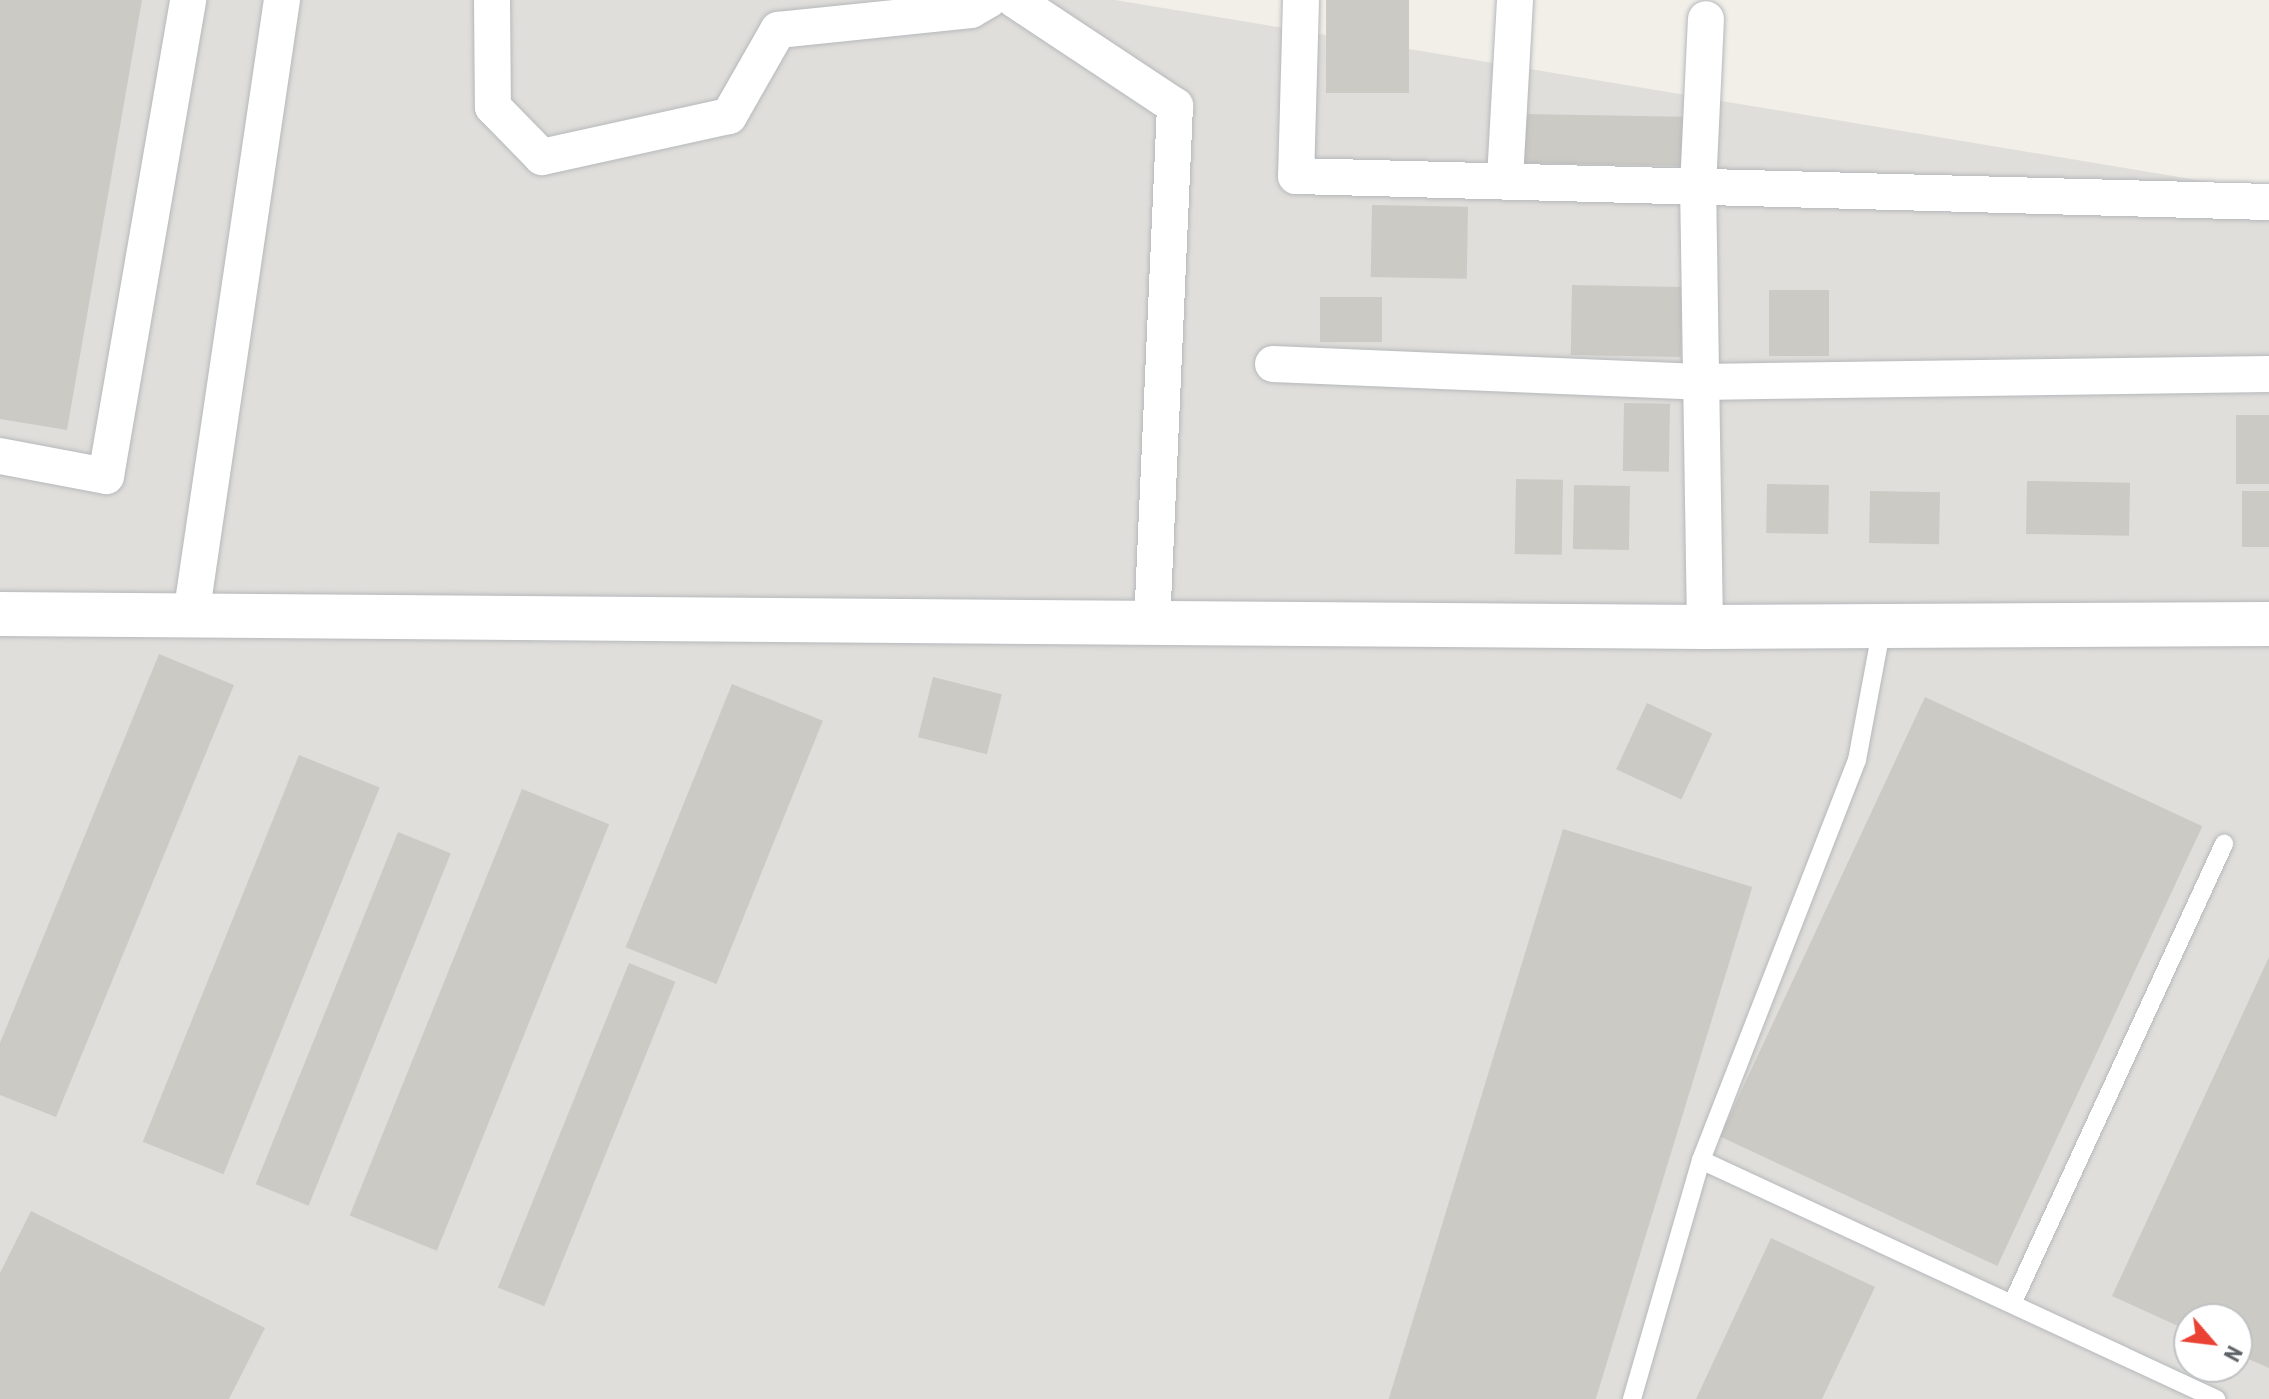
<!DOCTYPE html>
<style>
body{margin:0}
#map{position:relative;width:2269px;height:1399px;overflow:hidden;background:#f1efe8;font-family:"Roboto Condensed",sans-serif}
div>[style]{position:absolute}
.industrial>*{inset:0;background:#e0deda}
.building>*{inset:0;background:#cccac5;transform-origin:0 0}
.roads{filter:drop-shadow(0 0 2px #b5b8bc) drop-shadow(0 0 2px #b5b8bc)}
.service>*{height:18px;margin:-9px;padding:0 9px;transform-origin:9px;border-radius:9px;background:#fff}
.minor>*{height:36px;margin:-18px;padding:0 18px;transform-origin:18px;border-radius:18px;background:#fff}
.secondary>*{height:44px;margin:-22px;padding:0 22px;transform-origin:22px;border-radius:22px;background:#fff}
span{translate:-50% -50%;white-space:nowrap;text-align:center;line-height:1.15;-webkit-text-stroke:6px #fff;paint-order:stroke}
.north{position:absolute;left:2173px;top:1303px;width:80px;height:80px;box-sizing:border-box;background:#fff;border:2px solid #bfc1c3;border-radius:50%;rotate:118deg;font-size:22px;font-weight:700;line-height:32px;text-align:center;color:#5f6368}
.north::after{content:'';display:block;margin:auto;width:28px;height:36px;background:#ea4335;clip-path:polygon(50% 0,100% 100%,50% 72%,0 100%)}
</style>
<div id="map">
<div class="industrial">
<div style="clip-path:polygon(evenodd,0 0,1115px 0,2269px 192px,2269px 1399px,0 1399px,0 0,2189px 1319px,2237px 1319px,2237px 1367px,2189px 1367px,2189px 1319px)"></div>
</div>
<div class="building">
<div style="clip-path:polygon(0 0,142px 0,67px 430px,0 419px)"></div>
<div style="left:1326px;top:0;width:83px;height:93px"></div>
<div style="left:1520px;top:114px;width:163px;height:49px;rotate:1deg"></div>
<div style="left:1372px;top:205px;width:96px;height:72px;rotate:1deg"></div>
<div style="left:1572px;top:285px;width:110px;height:70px;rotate:1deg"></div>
<div style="left:1769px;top:290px;width:60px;height:66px"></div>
<div style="left:1320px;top:297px;width:62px;height:45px"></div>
<div style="left:1624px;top:403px;width:46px;height:68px;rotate:1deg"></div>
<div style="left:2236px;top:415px;width:33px;height:69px"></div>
<div style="left:1516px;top:479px;width:47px;height:75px;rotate:1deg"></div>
<div style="left:2027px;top:481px;width:103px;height:53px;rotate:1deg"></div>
<div style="left:1767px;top:484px;width:62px;height:49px;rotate:1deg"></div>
<div style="left:1574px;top:485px;width:56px;height:64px;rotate:1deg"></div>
<div style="left:1870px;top:491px;width:70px;height:52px;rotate:1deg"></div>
<div style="left:2242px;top:491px;width:27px;height:56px"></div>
<div style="clip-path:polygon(159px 654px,234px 685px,56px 1117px,0 1095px,0 1043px)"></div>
<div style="left:933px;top:677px;width:71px;height:62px;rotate:14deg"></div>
<div style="left:732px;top:684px;width:98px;height:284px;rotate:22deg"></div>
<div style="left:1925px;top:697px;width:306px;height:485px;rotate:25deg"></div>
<div style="left:1647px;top:703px;width:72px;height:73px;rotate:25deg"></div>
<div style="left:299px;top:755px;width:87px;height:417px;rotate:22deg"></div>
<div style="left:522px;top:789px;width:94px;height:460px;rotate:22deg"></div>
<div style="left:1563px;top:829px;width:198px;height:597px;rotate:17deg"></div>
<div style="left:398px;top:832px;width:57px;height:380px;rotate:22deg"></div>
<div style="clip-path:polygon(2269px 957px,2269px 1368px,2237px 1354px,2237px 1319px,2189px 1319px,2189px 1331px,2112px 1296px)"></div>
<div style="left:629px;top:963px;width:50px;height:350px;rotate:22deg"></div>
<div style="clip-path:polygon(31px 1211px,265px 1328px,229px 1399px,0 1399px,0 1273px)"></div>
<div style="clip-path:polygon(1771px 1238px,1875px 1287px,1822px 1399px,1696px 1399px)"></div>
</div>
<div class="roads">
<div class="service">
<div style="left:1701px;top:1160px;width:568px;rotate:24.89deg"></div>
<div style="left:2012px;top:1304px;width:507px;rotate:-65.26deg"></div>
<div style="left:1632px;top:1399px;width:249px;rotate:-73.9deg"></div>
<div style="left:1701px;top:1160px;width:429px;rotate:-68.7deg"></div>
<div style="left:1857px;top:760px;width:136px;rotate:-79.4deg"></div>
</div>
<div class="minor">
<div style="left:492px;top:0;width:107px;rotate:89.5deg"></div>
<div style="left:493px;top:107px;width:70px;rotate:45.6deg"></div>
<div style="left:542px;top:157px;width:191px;rotate:-12.4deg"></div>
<div style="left:729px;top:116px;width:99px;rotate:-60.3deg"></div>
<div style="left:778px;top:30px;width:194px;rotate:-5.9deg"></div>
<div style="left:971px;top:10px;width:20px;rotate:-30deg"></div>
<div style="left:1015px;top:0;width:192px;rotate:33.5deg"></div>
<div style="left:1175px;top:106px;width:519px;rotate:92.54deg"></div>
<div style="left:1301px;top:0;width:176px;rotate:91.6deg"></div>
<div style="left:1296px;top:176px;width:973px;rotate:1.53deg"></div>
<div style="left:1505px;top:179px;width:179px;rotate:-86.8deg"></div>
<div style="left:1273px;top:364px;width:427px;rotate:2.4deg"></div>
<div style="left:1700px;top:382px;width:569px;rotate:-0.81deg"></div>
<div style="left:0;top:456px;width:108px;rotate:10.7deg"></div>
<div style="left:106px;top:476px;width:483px;rotate:-80.2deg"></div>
<div style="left:191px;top:616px;width:623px;rotate:-81.6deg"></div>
<div style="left:1705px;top:627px;width:439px;rotate:-90.9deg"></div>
<div style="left:1698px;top:188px;width:169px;rotate:-87.3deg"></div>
</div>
<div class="secondary">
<div style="left:0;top:614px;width:1705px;rotate:0.44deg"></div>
<div style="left:1705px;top:627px;width:564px;rotate:-0.3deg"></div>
</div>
</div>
<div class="north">N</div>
</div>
